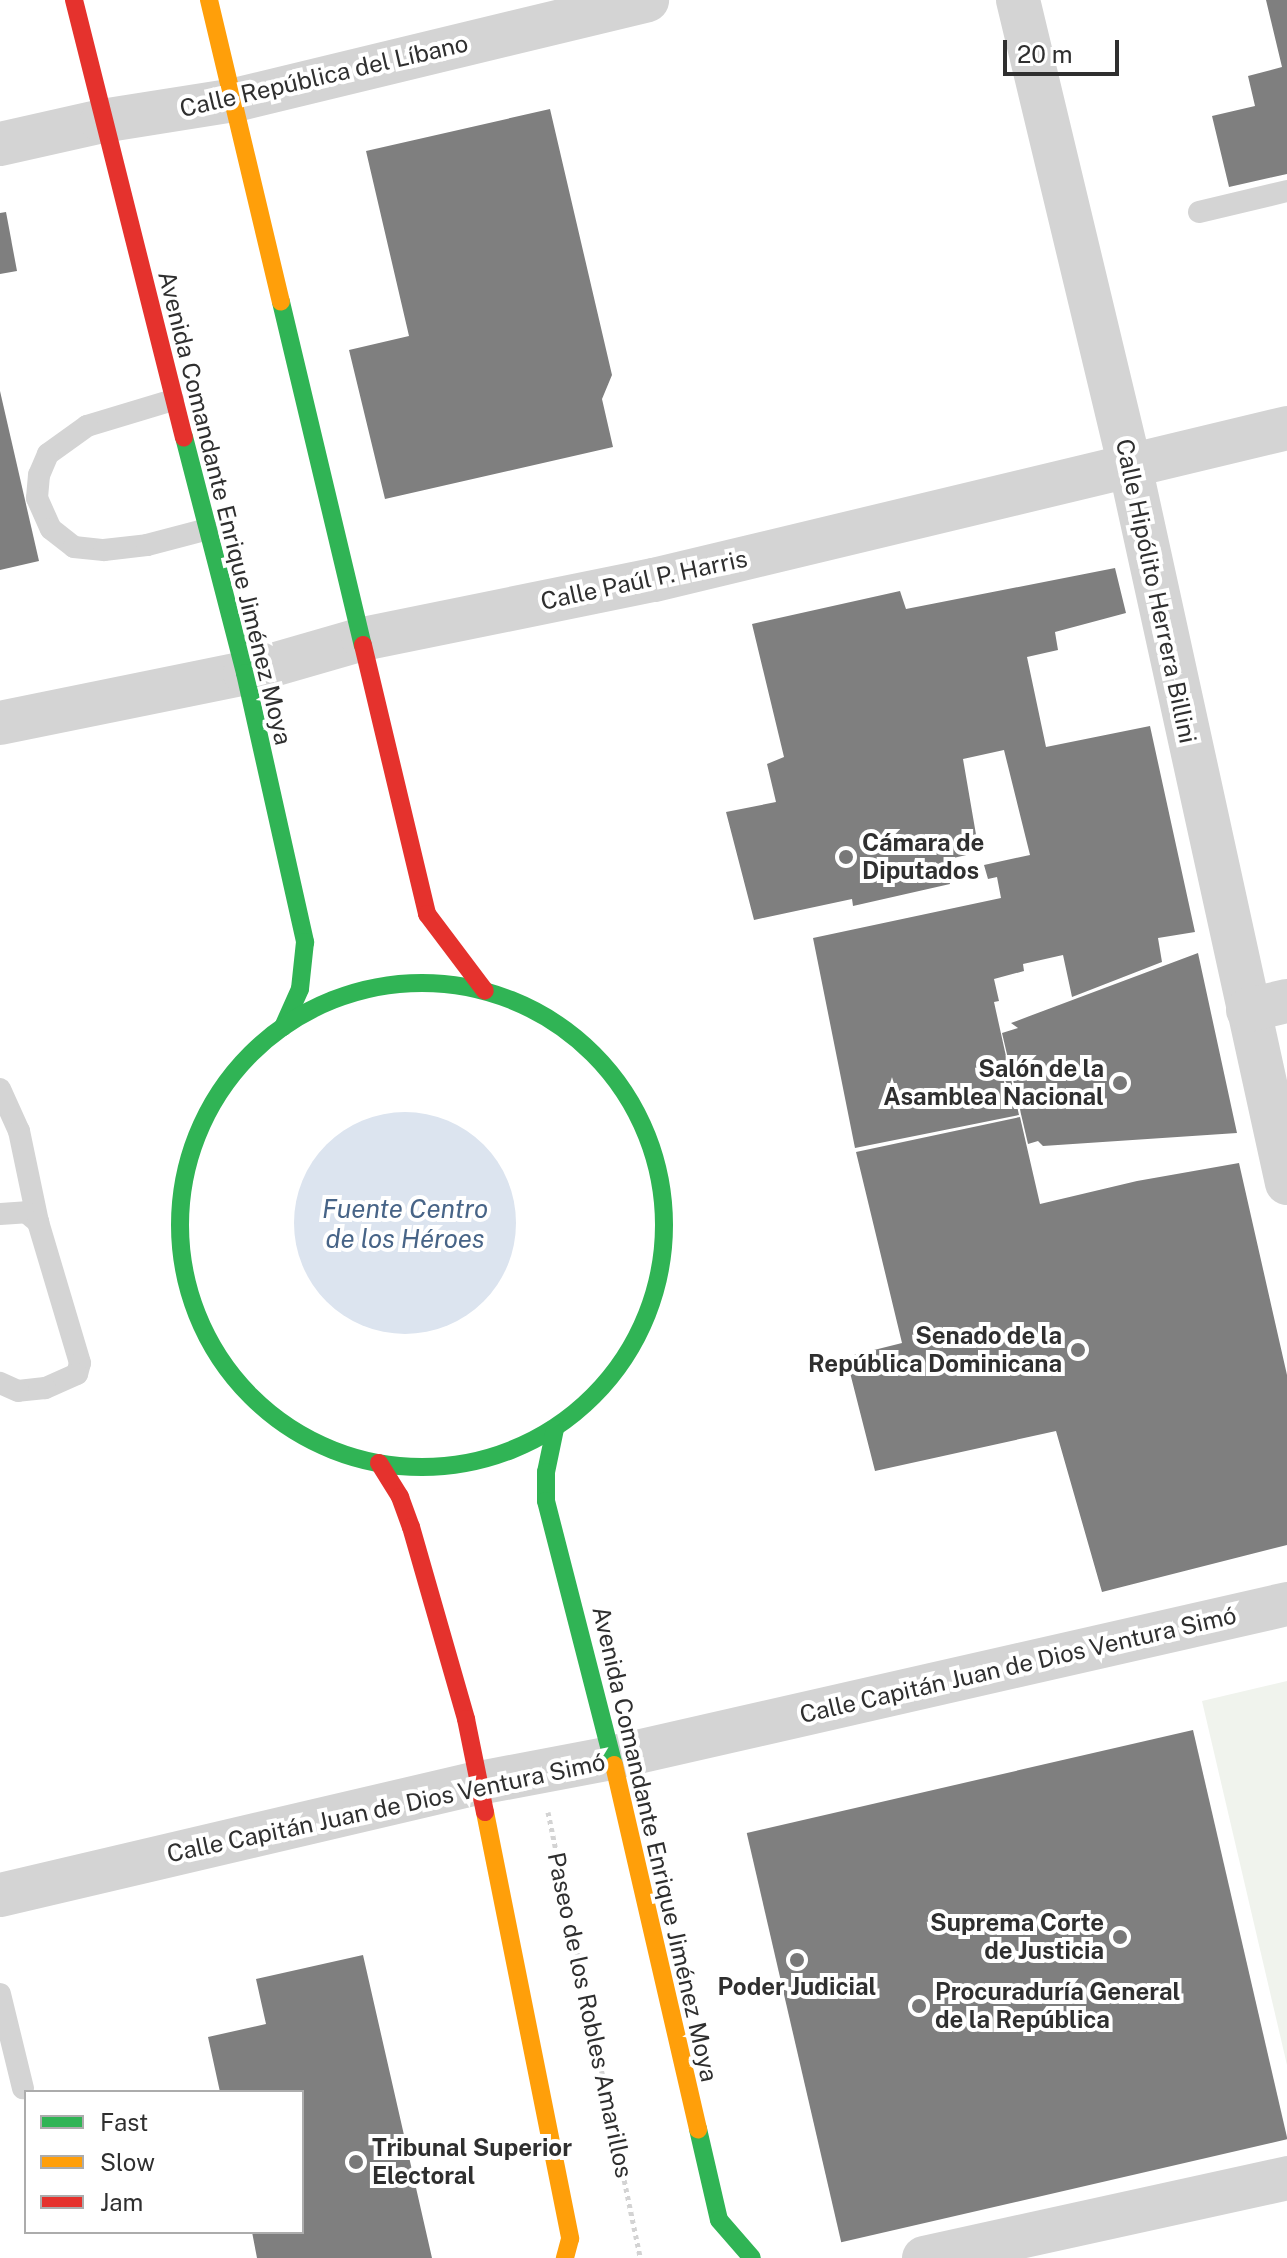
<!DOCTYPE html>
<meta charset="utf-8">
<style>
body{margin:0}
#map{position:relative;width:1287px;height:2258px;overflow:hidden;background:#fff;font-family:"Public Sans",sans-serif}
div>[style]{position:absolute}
.green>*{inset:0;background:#f0f3ed}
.water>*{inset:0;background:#dce4ef}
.round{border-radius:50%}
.building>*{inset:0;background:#7f7f7f;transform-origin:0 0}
.path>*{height:5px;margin-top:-2.5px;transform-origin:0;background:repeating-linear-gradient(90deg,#d3d3d3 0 4px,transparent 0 8px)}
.lane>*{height:22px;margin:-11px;padding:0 11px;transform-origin:11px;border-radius:11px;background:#d4d4d4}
.street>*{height:44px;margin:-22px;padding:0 22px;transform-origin:22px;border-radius:22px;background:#d4d4d4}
.fast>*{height:18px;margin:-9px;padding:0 9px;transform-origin:9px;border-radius:9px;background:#30b455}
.fast>.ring{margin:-9px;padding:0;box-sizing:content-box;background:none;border:18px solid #30b455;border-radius:50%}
.slow>*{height:18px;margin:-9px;padding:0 9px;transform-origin:9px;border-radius:9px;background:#ff9f0a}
.jam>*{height:18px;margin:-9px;padding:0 9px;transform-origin:9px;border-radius:9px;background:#e5322d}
.dots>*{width:22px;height:22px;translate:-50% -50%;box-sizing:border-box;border:4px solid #fff;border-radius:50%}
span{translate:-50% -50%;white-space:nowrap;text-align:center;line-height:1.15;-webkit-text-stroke:8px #fff;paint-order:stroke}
.street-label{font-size:24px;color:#2f2f2f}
.poi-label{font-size:24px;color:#2f2f2f;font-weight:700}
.left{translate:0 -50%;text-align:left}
.right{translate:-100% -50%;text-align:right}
.water-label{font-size:26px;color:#476487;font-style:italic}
.legend{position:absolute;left:24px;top:2090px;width:280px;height:144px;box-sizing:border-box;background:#fff;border:2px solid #acacac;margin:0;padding:10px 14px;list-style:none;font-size:24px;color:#2f2f2f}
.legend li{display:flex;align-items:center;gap:16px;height:40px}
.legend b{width:40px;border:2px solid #acacac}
.scale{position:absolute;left:1003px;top:40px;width:116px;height:36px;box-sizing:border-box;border:4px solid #2f2f2f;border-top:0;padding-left:10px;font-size:24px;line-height:28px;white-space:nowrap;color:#2f2f2f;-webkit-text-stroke:6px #fff;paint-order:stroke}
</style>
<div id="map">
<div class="green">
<div style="clip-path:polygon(1287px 1681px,1287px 2065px,1202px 1701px)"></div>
</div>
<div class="water">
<div class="round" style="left:294px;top:1112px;width:222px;height:222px"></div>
</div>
<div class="building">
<div style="clip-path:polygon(1266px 0,1287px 0,1287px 174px,1229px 187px,1212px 116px,1255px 106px,1248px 76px,1282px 67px)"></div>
<div style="clip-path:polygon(550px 109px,612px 375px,602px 399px,613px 447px,385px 499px,349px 350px,409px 336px,366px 151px)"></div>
<div style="clip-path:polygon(6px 212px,17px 271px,0 274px,0 213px)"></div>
<div style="clip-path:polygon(0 391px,39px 561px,0 570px)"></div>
<div style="clip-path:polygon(1115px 568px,1126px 613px,1055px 632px,1058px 650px,1027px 657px,1046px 747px,1150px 726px,1195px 932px,1158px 938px,1162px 962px,1072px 997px,1063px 955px,1023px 964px,1024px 971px,994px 979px,999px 1001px,994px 1002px,1019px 1115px,855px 1148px,813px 938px,1001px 898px,997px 877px,988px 879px,984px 865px,1030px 855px,1004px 750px,963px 759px,979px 852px,945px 860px,950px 884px,853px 906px,852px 899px,754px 920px,726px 812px,776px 802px,767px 764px,784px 757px,752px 624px,900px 591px,906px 609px)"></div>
<div style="clip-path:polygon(1198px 953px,1237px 1133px,1043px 1146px,1038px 1141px,1028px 1144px,1002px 1033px,1018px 1028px,1011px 1023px)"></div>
<div style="clip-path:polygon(1020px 1117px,1040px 1204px,1137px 1181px,1239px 1163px,1287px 1375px,1287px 1545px,1102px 1592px,1056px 1431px,875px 1471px,846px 1357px,902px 1343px,856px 1152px)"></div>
<div style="left:1193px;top:1730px;width:420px;height:458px;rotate:77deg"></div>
<div style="clip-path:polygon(363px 1955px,432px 2258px,257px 2258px,252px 2232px,302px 2232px,302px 2092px,220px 2092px,208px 2037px,266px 2024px,256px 1979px)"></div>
</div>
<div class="path">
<div style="left:548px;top:1812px;width:455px;rotate:78.3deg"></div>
</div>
<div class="lane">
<div style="left:1199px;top:212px;width:90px;rotate:-13.4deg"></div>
<div style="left:173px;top:400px;width:90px;rotate:163.2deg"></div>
<div style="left:87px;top:426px;width:48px;rotate:144.3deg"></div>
<div style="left:48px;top:454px;width:23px;rotate:113deg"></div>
<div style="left:39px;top:475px;width:23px;rotate:95deg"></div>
<div style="left:37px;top:498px;width:34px;rotate:66deg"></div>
<div style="left:51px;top:529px;width:29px;rotate:38deg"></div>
<div style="left:74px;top:547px;width:30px;rotate:6deg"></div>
<div style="left:104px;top:550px;width:43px;rotate:-6.6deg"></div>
<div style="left:147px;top:545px;width:63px;rotate:-14.7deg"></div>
<div style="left:0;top:1089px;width:46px;rotate:65.7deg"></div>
<div style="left:19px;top:1131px;width:93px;rotate:78.2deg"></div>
<div style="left:0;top:1214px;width:26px;rotate:-4deg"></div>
<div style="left:26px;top:1212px;width:16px;rotate:40deg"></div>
<div style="left:38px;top:1222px;width:147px;rotate:73.4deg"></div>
<div style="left:80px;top:1363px;width:11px;rotate:105deg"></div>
<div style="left:77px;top:1374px;width:35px;rotate:156deg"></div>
<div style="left:45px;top:1388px;width:27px;rotate:174deg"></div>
<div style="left:18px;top:1391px;width:20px;rotate:-156deg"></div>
<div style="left:0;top:1994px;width:97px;rotate:76.3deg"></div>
</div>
<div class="street">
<div style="left:1018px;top:0;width:479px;rotate:76.5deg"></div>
<div style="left:1130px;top:466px;width:734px;rotate:77.65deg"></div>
<div style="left:0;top:144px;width:105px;rotate:-12.7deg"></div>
<div style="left:102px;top:121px;width:135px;rotate:-9deg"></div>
<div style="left:235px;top:100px;width:424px;rotate:-13.6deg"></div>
<div style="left:0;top:723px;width:250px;rotate:-11.5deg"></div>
<div style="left:245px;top:673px;width:123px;rotate:-16.1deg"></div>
<div style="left:363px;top:639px;width:297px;rotate:-11.5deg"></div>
<div style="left:654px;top:580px;width:651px;rotate:-13.5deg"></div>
<div style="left:1248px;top:1010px;width:40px;rotate:-13deg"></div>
<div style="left:0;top:1895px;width:492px;rotate:-13.2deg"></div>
<div style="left:479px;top:1783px;width:134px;rotate:-10.7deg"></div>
<div style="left:611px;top:1758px;width:693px;rotate:-12.83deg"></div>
<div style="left:924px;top:2258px;width:372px;rotate:-12.4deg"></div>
</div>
<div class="fast">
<div style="left:281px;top:302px;width:353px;rotate:76.6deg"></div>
<div style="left:184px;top:437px;width:244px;rotate:75.5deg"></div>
<div style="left:245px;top:673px;width:276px;rotate:77.4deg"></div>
<div style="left:305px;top:942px;width:47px;rotate:96.1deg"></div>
<div style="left:300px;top:989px;width:42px;rotate:114.1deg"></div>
<div class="ring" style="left:180px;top:983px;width:466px;height:466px"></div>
<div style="left:555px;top:1429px;width:44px;rotate:101.8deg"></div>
<div style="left:546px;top:1472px;width:29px;rotate:90deg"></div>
<div style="left:546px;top:1501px;width:273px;rotate:75.6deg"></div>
<div style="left:698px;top:2129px;width:93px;rotate:77deg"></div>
<div style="left:719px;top:2220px;width:50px;rotate:49deg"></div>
</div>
<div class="slow">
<div style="left:209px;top:0;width:310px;rotate:76.6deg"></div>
<div style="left:614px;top:1765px;width:374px;rotate:77deg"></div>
<div style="left:485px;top:1812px;width:435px;rotate:78.7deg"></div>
<div style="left:570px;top:2239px;width:20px;rotate:105deg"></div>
</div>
<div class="jam">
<div style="left:74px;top:0;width:451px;rotate:75.9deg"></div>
<div style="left:363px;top:645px;width:277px;rotate:76.6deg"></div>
<div style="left:427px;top:914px;width:96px;rotate:53deg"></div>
<div style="left:379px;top:1463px;width:40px;rotate:58deg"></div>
<div style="left:400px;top:1497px;width:32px;rotate:70deg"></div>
<div style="left:411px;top:1527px;width:200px;rotate:74deg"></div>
<div style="left:466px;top:1719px;width:95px;rotate:78.5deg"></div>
</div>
<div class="dots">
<div style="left:846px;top:857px;background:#787878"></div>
<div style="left:1120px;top:1083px;background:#787878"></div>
<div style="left:1078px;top:1350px;background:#787878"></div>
<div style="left:1120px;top:1937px;background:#787878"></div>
<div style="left:797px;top:1960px;background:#787878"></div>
<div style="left:919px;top:2006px;background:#787878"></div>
<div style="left:356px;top:2162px;background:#787878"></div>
</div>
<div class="street-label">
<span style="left:324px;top:76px;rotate:-13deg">Calle República del Líbano</span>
<span style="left:225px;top:508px;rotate:76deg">Avenida Comandante Enrique Jiménez Moya</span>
<span style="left:644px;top:580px;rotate:-12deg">Calle Paúl P. Harris</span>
<span style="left:1156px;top:591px;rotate:78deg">Calle Hipólito Herrera Billini</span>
<span style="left:1018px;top:1665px;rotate:-13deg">Calle Capitán Juan de Dios Ventura Simó</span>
<span style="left:386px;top:1808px;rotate:-12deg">Calle Capitán Juan de Dios Ventura Simó</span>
<span style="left:655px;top:1844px;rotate:77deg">Avenida Comandante Enrique Jiménez Moya</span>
<span style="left:590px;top:2015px;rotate:78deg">Paseo de los Robles Amarillos</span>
</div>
<div class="poi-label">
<span class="left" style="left:862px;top:857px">Cámara de<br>Diputados</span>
<span class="right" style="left:1104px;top:1083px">Salón de la<br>Asamblea Nacional</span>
<span class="right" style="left:1062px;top:1350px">Senado de la<br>República Dominicana</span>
<span class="right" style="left:1104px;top:1937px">Suprema Corte<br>de Justicia</span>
<span style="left:797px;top:1987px">Poder Judicial</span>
<span class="left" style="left:935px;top:2006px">Procuraduría General<br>de la República</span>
<span class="left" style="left:372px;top:2162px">Tribunal Superior<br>Electoral</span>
</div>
<div class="water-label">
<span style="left:405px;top:1224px">Fuente Centro<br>de los Héroes</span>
</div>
<ul class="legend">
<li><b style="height:10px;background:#30b455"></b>Fast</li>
<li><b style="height:10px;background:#ff9f0a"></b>Slow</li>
<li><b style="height:10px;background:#e5322d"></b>Jam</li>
</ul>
<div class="scale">20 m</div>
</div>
